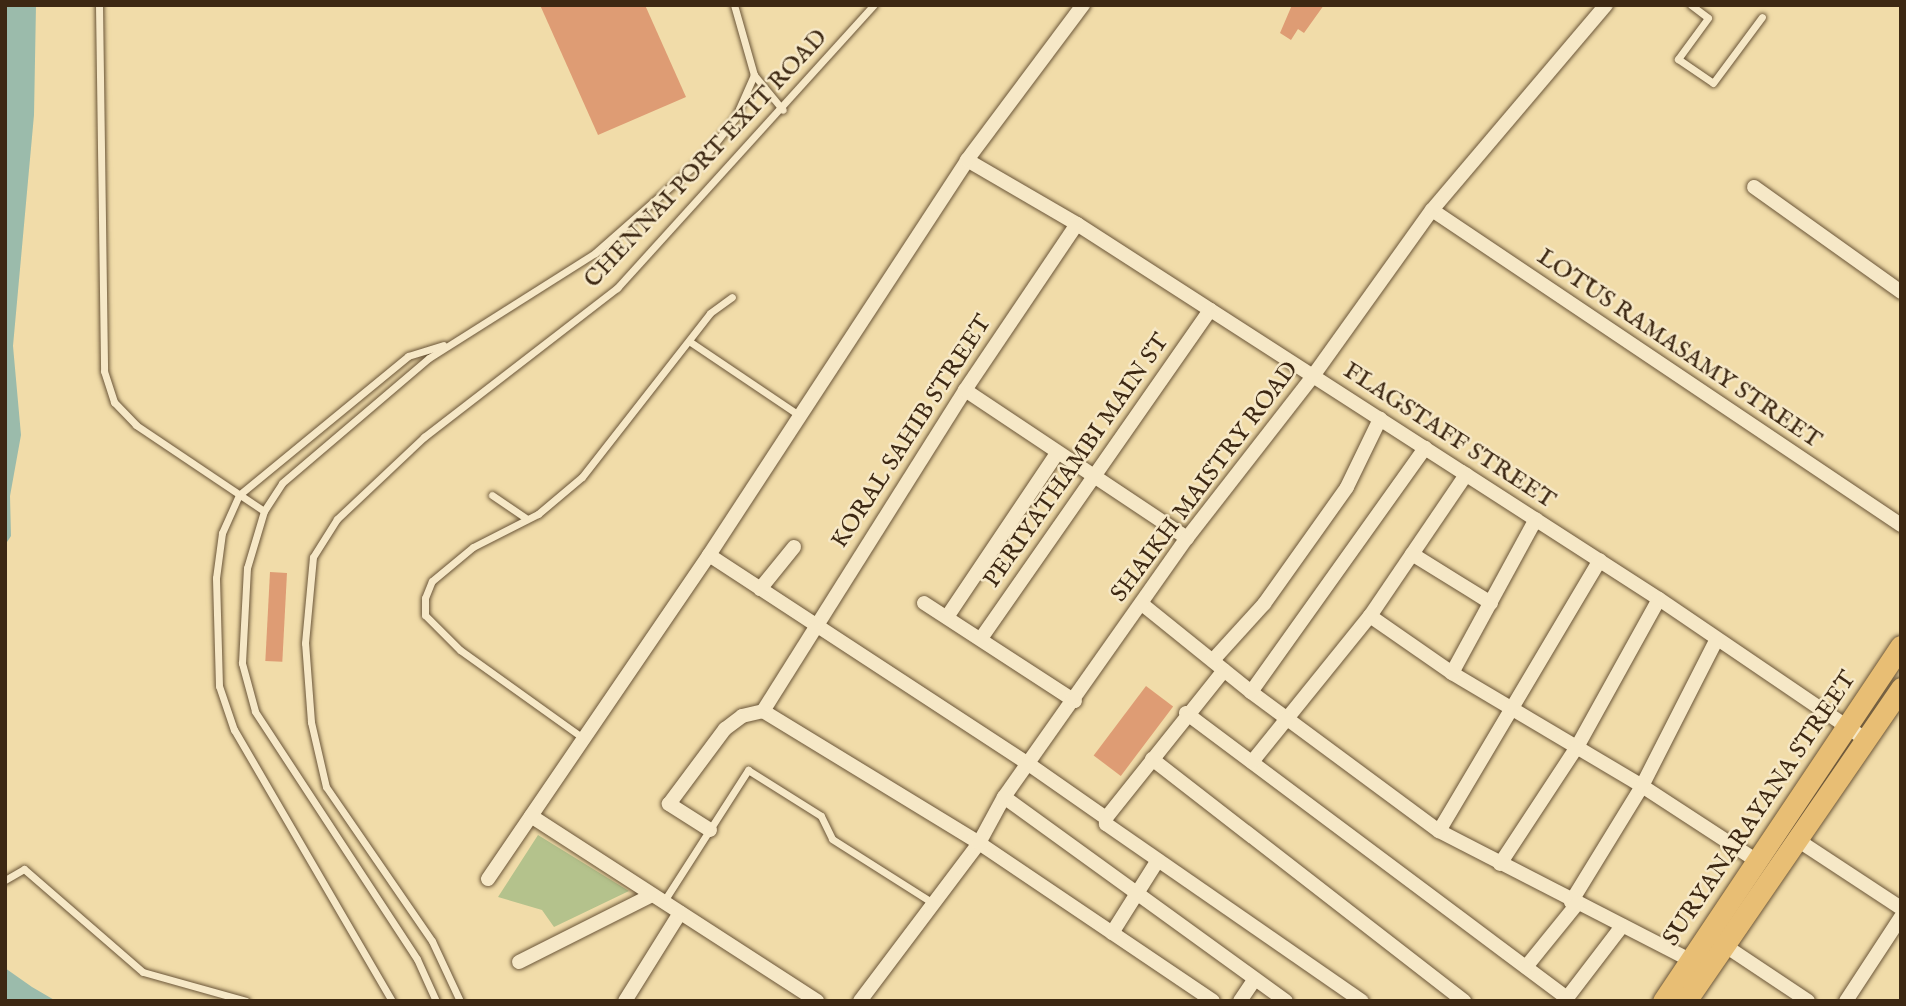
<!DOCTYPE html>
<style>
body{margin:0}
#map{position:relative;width:1906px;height:1006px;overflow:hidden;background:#f1dca9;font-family:"IM FELL English",serif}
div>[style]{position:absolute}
.green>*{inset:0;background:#b4c28c}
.water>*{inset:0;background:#9bbbab}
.building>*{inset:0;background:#de9c74;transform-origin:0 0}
.roads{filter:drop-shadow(0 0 2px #6a5538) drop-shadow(0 0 2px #6a5538)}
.lane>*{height:7px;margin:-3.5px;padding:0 3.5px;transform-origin:3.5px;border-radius:3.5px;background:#f6e8c7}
.street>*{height:14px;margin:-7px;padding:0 7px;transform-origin:7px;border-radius:7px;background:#f6e8c7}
.primary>*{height:21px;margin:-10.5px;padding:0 10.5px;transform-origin:10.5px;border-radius:10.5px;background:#e8be74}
span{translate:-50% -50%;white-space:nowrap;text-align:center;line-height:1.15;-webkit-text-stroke:5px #f6e8c7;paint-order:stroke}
.street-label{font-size:24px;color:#3d2813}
.frame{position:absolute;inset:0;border:7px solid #3d2813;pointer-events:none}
</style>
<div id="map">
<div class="green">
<div style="clip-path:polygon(538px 835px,629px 891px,554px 927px,542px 910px,498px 897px)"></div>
</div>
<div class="water">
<div style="clip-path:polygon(5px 5px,36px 5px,34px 115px,13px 346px,21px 435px,10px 496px,11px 536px,5px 545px)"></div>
<div style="clip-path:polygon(5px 968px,32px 987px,56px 1001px,5px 1001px)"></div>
</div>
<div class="building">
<div style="clip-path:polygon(540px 5px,645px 5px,686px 97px,598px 135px)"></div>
<div style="clip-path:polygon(1292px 5px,1324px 5px,1304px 33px,1298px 29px,1291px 40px,1280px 33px)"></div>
<div style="left:270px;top:572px;width:17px;height:89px;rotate:3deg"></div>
<div style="left:1146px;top:686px;width:34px;height:87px;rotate:37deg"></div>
</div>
<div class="roads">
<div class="lane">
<div style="left:99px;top:5px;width:366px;rotate:89.2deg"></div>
<div style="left:104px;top:371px;width:33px;rotate:72deg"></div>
<div style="left:114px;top:402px;width:32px;rotate:46deg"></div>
<div style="left:136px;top:425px;width:154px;rotate:33.9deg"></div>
<div style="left:1691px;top:5px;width:21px;rotate:37deg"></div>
<div style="left:1708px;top:18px;width:51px;rotate:126.2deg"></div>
<div style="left:1678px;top:59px;width:42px;rotate:34.4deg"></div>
<div style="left:1713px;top:83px;width:82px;rotate:-53.4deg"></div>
<div style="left:754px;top:75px;width:45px;rotate:50.4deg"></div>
<div style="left:689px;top:341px;width:134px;rotate:34deg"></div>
<div style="left:492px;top:495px;width:42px;rotate:34.4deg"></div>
<div style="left:583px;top:738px;width:151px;rotate:-144.4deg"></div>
<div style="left:460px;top:650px;width:49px;rotate:-135deg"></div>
<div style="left:425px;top:615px;width:17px;rotate:-90deg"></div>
<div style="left:425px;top:598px;width:18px;rotate:-68deg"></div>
<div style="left:432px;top:581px;width:53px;rotate:-39.7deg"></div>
<div style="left:473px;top:547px;width:73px;rotate:-26.9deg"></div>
<div style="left:538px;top:514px;width:57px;rotate:-40.1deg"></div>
<div style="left:582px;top:477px;width:208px;rotate:-52deg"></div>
<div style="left:710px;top:313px;width:27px;rotate:-36deg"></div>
<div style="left:5px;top:880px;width:22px;rotate:-30deg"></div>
<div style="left:24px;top:869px;width:157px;rotate:40.9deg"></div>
<div style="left:143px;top:972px;width:107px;rotate:15.7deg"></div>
<div style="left:664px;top:901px;width:156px;rotate:-57.3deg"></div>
<div style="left:748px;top:770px;width:86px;rotate:32.2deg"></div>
<div style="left:821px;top:816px;width:25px;rotate:64deg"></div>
<div style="left:832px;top:839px;width:120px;rotate:32.4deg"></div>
<div style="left:392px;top:1001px;width:314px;rotate:-120.2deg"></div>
<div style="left:234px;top:730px;width:46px;rotate:-108.8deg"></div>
<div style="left:219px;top:686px;width:108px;rotate:-91.6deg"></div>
<div style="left:216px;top:578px;width:45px;rotate:-82.4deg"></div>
<div style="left:222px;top:533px;width:42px;rotate:-65.9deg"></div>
<div style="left:239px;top:495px;width:219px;rotate:-39.4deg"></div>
<div style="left:408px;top:356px;width:37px;rotate:-17deg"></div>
<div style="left:436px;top:1001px;width:46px;rotate:-114.3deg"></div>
<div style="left:417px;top:959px;width:296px;rotate:-123.2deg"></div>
<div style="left:255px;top:711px;width:50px;rotate:-105.2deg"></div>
<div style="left:242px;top:663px;width:95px;rotate:-87deg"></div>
<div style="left:247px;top:568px;width:59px;rotate:-73.4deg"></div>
<div style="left:264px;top:511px;width:33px;rotate:-57deg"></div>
<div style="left:282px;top:483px;width:193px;rotate:-40.4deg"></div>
<div style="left:429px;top:358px;width:196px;rotate:-32.3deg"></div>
<div style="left:595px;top:253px;width:148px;rotate:-41.4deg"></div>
<div style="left:706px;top:155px;width:47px;rotate:-51.9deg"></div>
<div style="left:735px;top:118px;width:47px;rotate:-66.2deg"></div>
<div style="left:754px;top:75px;width:73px;rotate:-105.9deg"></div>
<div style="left:460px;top:1001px;width:66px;rotate:-115deg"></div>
<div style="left:432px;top:941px;width:187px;rotate:-124.5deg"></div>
<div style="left:326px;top:787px;width:67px;rotate:-103deg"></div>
<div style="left:311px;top:722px;width:79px;rotate:-94.3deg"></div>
<div style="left:305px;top:643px;width:86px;rotate:-84.7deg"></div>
<div style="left:313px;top:557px;width:45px;rotate:-57.7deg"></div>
<div style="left:337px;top:519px;width:120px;rotate:-43.3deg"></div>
<div style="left:424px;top:437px;width:244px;rotate:-37.7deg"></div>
<div style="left:617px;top:288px;width:382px;rotate:-47.8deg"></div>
</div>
<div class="street">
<div style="left:967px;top:160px;width:127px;rotate:30.2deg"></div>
<div style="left:1077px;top:224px;width:692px;rotate:32.79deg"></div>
<div style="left:1659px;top:599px;width:249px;rotate:34.2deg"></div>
<div style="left:1754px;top:187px;width:181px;rotate:35.5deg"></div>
<div style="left:1432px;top:210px;width:565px;rotate:33.89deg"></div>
<div style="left:965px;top:390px;width:267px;rotate:33.7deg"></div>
<div style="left:1412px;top:554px;width:93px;rotate:31.8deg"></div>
<div style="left:709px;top:555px;width:384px;rotate:33.2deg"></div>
<div style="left:1030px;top:765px;width:93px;rotate:34.9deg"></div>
<div style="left:1106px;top:818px;width:6px;rotate:90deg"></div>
<div style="left:1106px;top:824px;width:311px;rotate:34.7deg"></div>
<div style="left:760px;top:589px;width:54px;rotate:-51deg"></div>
<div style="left:924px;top:603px;width:180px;rotate:33deg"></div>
<div style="left:1142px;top:604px;width:140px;rotate:38.9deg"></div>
<div style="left:1251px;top:692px;width:234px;rotate:36.5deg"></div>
<div style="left:1439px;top:831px;width:282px;rotate:27.2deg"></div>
<div style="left:1370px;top:616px;width:100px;rotate:34.8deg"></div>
<div style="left:1452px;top:673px;width:221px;rotate:30.7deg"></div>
<div style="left:1642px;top:786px;width:137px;rotate:33.1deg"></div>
<div style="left:947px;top:617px;width:197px;rotate:-56.1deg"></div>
<div style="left:982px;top:637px;width:399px;rotate:-55.1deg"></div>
<div style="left:1213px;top:660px;width:76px;rotate:-47.7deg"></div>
<div style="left:1264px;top:604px;width:143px;rotate:-54.6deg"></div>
<div style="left:1347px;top:487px;width:76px;rotate:-64.1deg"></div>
<div style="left:1452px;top:673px;width:175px;rotate:-61.4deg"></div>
<div style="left:1251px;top:692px;width:300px;rotate:-54.5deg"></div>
<div style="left:763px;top:711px;width:379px;rotate:-57.8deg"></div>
<div style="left:965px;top:390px;width:200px;rotate:-56deg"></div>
<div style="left:1186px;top:713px;width:476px;rotate:36.8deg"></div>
<div style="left:1567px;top:998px;width:91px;rotate:-52.6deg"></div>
<div style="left:1152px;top:759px;width:395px;rotate:37.8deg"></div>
<div style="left:1252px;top:762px;width:188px;rotate:-51.1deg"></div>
<div style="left:1370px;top:616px;width:171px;rotate:-55.8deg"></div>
<div style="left:1004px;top:797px;width:348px;rotate:35.9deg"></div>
<div style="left:531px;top:816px;width:341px;rotate:32.9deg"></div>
<div style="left:1106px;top:818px;width:189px;rotate:-51.4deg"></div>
<div style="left:710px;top:830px;width:49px;rotate:-147.6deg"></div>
<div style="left:669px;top:804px;width:94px;rotate:-53.3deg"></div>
<div style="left:725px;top:729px;width:21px;rotate:-37deg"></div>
<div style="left:742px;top:716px;width:22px;rotate:-13deg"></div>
<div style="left:763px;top:711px;width:253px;rotate:31.4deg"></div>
<div style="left:979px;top:843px;width:282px;rotate:34deg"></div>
<div style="left:1439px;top:831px;width:315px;rotate:-59.3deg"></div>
<div style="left:1799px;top:841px;width:122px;rotate:33.3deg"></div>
<div style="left:1500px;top:864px;width:140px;rotate:-56.7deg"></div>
<div style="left:1577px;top:747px;width:169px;rotate:-61deg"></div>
<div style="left:488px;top:879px;width:392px;rotate:-55.7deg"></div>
<div style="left:709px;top:555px;width:472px;rotate:-56.8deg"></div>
<div style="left:967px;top:160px;width:194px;rotate:-53.2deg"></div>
<div style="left:1571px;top:902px;width:136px;rotate:-58.5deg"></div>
<div style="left:1642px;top:786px;width:163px;rotate:-63deg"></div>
<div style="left:1112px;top:933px;width:86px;rotate:-57.8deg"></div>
<div style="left:1724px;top:945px;width:101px;rotate:33.7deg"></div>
<div style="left:519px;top:962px;width:149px;rotate:-26.7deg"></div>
<div style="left:1526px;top:967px;width:81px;rotate:-51deg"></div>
<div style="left:625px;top:1001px;width:104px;rotate:-58deg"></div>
<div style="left:860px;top:1001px;width:198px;rotate:-53deg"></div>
<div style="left:979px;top:843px;width:52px;rotate:-61.5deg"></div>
<div style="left:1004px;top:797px;width:317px;rotate:-54.8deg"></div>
<div style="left:1187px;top:538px;width:205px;rotate:-52.1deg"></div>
<div style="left:1313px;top:376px;width:204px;rotate:-54.4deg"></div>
<div style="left:1432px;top:210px;width:269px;rotate:-49.7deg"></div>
<div style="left:1240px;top:1001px;width:25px;rotate:-56deg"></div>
<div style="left:1846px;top:1001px;width:100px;rotate:-56.8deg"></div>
</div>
<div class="primary">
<div style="left:1663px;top:1001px;width:427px;rotate:-56.2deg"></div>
<div style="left:1686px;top:1001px;width:380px;rotate:-55.5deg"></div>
</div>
</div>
<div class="street-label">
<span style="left:706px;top:159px;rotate:-47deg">CHENNAI PORT EXIT ROAD</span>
<span style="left:1679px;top:349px;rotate:34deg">LOTUS RAMASAMY STREET</span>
<span style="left:912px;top:432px;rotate:-57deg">KORAL SAHIB STREET</span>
<span style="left:1449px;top:436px;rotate:33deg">FLAGSTAFF STREET</span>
<span style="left:1077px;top:461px;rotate:-55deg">PERIYATHAMBI MAIN ST</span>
<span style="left:1205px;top:482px;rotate:-53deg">SHAIKH MAISTRY ROAD</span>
<span style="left:1760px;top:809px;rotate:-56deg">SURYANARAYANA STREET</span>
</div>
<div class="frame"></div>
</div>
